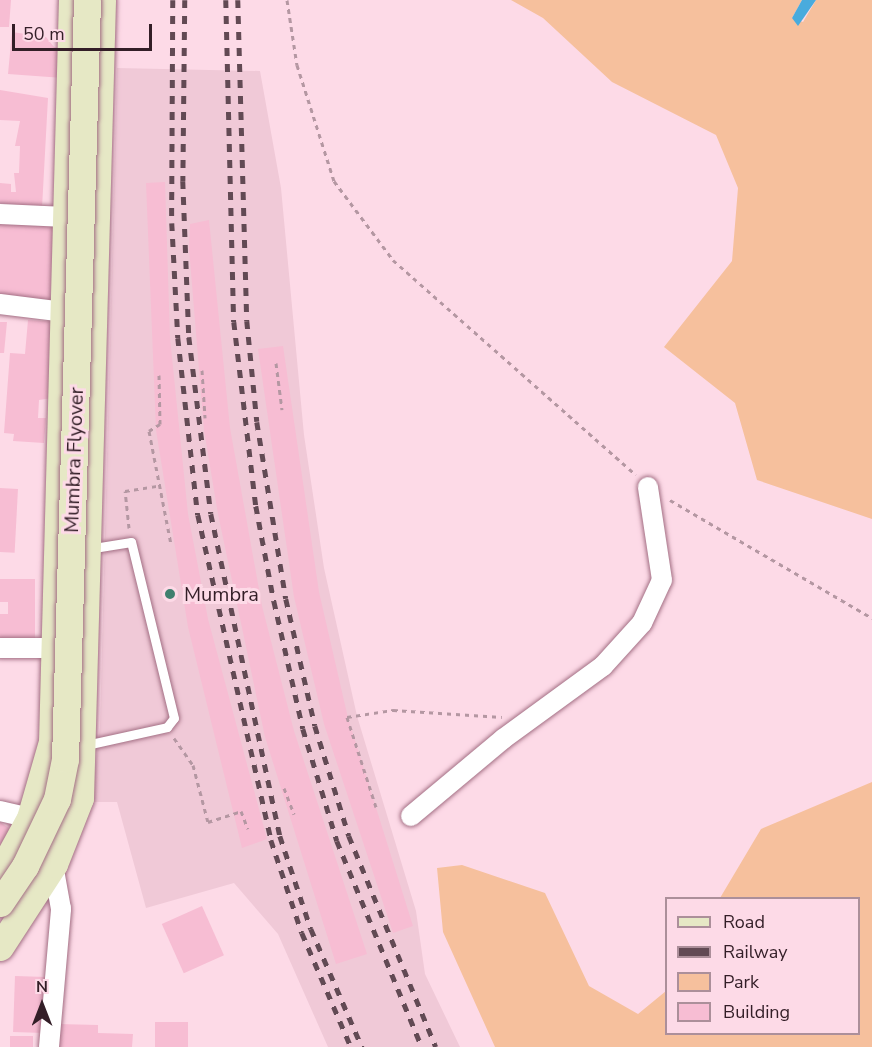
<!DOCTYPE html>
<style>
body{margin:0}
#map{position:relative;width:872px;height:1047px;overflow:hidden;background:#fddae7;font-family:"Nunito Sans",sans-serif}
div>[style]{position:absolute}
.built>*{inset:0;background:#f0c9d7}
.green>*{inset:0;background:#f6c09d}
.water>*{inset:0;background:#49abdd}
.building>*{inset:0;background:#f7bdd3;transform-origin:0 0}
.path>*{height:3px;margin-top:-1.5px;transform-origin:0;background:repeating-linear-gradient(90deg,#b497a2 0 4.5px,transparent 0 9px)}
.roads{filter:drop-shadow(0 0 2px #a36f84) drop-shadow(0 0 2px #a36f84)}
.service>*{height:9px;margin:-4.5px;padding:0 4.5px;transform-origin:4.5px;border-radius:4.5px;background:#fff}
.minor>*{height:20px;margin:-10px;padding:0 10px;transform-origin:10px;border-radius:10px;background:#fff}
.secondary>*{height:27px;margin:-13.5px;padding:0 13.5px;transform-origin:13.5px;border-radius:13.5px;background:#e6e8c5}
.rail>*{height:4.5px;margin-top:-2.25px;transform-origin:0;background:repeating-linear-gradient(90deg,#624a54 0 8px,transparent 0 16px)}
.bridges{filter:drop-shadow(0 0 2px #a36f84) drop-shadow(0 0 2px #a36f84)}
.secondary-bridge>*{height:27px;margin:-13.5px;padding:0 13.5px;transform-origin:13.5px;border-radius:13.5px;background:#e6e8c5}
.dots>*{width:16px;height:16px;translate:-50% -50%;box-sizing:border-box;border:3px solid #fddae7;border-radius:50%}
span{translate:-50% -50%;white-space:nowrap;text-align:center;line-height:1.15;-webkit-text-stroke:6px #fddae7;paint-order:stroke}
.street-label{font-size:20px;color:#331e27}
.poi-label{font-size:20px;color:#331e27}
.left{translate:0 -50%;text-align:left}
.legend{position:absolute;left:665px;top:897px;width:195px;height:138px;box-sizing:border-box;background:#fddae7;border:2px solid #ac8f9a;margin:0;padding:8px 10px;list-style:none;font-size:18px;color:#331e27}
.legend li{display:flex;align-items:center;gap:12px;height:30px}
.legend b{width:30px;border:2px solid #ac8f9a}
.north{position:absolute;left:12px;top:975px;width:60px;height:60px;-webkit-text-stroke:4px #fddae7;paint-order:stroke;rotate:0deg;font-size:16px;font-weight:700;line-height:24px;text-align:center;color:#331e27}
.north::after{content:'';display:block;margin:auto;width:21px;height:27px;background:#331e27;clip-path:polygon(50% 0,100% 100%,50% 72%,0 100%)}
.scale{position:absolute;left:12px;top:24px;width:140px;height:27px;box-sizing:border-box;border:3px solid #331e27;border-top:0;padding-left:8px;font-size:18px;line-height:21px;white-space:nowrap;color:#331e27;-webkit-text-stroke:4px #fddae7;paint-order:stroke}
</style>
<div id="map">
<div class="built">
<div style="clip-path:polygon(117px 68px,260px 71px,281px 188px,304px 435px,324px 568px,357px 716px,416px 911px,425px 974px,460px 1047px,328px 1047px,278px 934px,234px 883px,146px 908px,117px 802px,92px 802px,100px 727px)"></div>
</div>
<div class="green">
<div style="clip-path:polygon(511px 0,802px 0,792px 18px,803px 22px,816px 0,872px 0,872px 519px,757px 480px,735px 403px,664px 347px,732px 261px,738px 188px,716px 135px,612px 82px,543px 18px)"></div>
<div style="clip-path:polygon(872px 782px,872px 1047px,495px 1047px,443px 932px,437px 868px,462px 865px,545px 893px,589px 986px,638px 1014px,666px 991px,666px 1034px,858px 1034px,858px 898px,720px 898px,761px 829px)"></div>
</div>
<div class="water">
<div style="clip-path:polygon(802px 0,816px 0,798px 26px,792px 18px)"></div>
</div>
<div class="building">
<div style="clip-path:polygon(0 0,11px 0,9px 27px,0 27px)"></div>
<div style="clip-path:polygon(12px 32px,46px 37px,54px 47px,65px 48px,63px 78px,8px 74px)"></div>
<div style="clip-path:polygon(0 90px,48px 98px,42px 208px,0 203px,0 183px,11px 184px,11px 192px,16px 192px,14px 173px,19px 173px,20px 146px,15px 146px,20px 121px,0 120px)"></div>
<div style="clip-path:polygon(165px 182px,170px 338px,188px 514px,208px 619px,267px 839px,242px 848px,188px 627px,156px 430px,146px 183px)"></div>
<div style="clip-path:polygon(209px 220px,230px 428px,262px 606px,294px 731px,367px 954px,336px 964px,265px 737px,218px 514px,204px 430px,189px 248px,190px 224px)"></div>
<div style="left:0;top:221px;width:54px;height:79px;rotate:3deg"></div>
<div style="clip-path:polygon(28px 320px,58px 322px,52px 398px,39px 400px,38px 418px,46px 418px,44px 443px,13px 441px,14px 434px,4px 433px,10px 353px,25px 354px)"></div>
<div style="clip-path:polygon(0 322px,7px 322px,4px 353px,0 353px)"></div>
<div style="clip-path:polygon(283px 346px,319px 592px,348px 718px,413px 926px,393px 933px,324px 724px,294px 597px,258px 349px)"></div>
<div style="left:0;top:488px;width:18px;height:64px;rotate:3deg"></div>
<div style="clip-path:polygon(0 579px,35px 579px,35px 639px,0 639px,0 614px,8px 614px,8px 602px,0 602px)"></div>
<div style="clip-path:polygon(0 822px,19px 835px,0 862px)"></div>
<div style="left:202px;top:906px;width:54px;height:44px;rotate:66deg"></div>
<div style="left:15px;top:976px;width:31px;height:56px;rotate:2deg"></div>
<div style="left:155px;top:1022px;width:33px;height:25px"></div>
<div style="clip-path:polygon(58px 1024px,98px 1025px,98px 1033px,133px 1034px,132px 1047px,58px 1047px)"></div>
<div style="left:33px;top:1036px;width:11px;height:23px;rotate:90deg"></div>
</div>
<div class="path">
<div style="left:287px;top:0;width:66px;rotate:81.3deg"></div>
<div style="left:297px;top:65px;width:122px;rotate:72.3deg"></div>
<div style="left:334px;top:181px;width:99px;rotate:53.2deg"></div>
<div style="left:393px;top:260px;width:324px;rotate:41.5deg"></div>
<div style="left:276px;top:363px;width:47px;rotate:82.7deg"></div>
<div style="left:202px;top:370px;width:48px;rotate:86.4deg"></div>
<div style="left:159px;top:375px;width:49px;rotate:88.8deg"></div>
<div style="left:160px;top:424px;width:13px;rotate:148deg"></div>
<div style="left:149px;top:431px;width:115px;rotate:79deg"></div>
<div style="left:670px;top:500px;width:234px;rotate:30.3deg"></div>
<div style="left:129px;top:528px;width:37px;rotate:-96deg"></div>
<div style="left:125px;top:491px;width:36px;rotate:-9deg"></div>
<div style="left:174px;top:738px;width:33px;rotate:55deg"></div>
<div style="left:193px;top:765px;width:59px;rotate:75.3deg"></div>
<div style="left:208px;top:822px;width:35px;rotate:-18deg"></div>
<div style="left:241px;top:811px;width:19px;rotate:69deg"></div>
<div style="left:284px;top:788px;width:28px;rotate:69deg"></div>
<div style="left:376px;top:807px;width:95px;rotate:-107.9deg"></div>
<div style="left:347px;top:717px;width:47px;rotate:-8.7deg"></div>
<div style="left:393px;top:710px;width:109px;rotate:3.7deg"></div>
</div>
<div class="roads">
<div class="service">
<div style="left:86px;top:745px;width:83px;rotate:-12.5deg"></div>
<div style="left:167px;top:727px;width:11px;rotate:-52deg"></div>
<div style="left:174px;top:718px;width:181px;rotate:-103.7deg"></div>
<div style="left:131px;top:542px;width:44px;rotate:170.8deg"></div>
</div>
<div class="minor">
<div style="left:0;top:214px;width:66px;rotate:2.6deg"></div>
<div style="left:0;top:304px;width:64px;rotate:7.1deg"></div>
<div style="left:0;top:648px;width:54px"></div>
<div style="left:0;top:811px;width:31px;rotate:13deg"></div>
<div style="left:30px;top:818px;width:12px;rotate:59deg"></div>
<div style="left:411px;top:816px;width:120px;rotate:-39.9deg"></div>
<div style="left:503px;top:739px;width:124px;rotate:-36.1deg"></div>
<div style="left:603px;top:666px;width:58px;rotate:-47.8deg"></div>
<div style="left:642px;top:623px;width:47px;rotate:-65.1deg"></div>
<div style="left:662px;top:580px;width:94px;rotate:-98.6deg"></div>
<div style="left:49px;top:1047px;width:139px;rotate:-85deg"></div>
<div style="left:61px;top:909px;width:51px;rotate:-100.2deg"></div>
</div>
<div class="secondary">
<div style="left:0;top:873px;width:63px;rotate:-61.4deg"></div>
<div style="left:30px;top:818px;width:79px;rotate:-73.9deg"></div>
<div style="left:52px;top:742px;width:742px;rotate:-88.46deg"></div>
<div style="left:0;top:947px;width:99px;rotate:-57deg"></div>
<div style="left:54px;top:864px;width:71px;rotate:-68.5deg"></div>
<div style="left:80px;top:798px;width:798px;rotate:-88.42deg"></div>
</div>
</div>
<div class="rail">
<div style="left:173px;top:0;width:223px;rotate:90.3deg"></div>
<div style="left:172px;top:223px;width:115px;rotate:87deg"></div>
<div style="left:178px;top:338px;width:178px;rotate:83.6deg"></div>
<div style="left:198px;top:515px;width:333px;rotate:77.3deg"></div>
<div style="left:271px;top:840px;width:98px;rotate:71.6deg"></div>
<div style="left:302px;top:933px;width:124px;rotate:66.7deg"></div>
<div style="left:185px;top:0;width:181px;rotate:90.6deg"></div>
<div style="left:183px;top:181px;width:156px;rotate:87.8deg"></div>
<div style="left:189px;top:337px;width:178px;rotate:82.9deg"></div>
<div style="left:211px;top:514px;width:329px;rotate:77.9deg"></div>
<div style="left:280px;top:836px;width:98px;rotate:71.6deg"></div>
<div style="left:311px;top:929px;width:129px;rotate:66.6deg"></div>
<div style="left:226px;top:0;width:322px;rotate:88.6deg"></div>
<div style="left:234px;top:322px;width:185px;rotate:83.2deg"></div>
<div style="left:256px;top:506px;width:97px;rotate:79.3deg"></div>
<div style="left:274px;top:601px;width:131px;rotate:77.2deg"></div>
<div style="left:303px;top:729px;width:117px;rotate:73.1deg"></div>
<div style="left:337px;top:841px;width:223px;rotate:67.6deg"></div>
<div style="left:238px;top:0;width:321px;rotate:88.4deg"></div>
<div style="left:247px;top:321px;width:101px;rotate:84.3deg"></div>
<div style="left:257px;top:422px;width:179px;rotate:80.7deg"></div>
<div style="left:286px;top:599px;width:130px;rotate:77.1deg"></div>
<div style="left:315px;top:726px;width:115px;rotate:72.8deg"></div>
<div style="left:349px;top:836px;width:228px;rotate:67.6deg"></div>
</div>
<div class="bridges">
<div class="secondary-bridge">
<div style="left:0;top:903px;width:45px;rotate:-56deg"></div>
<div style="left:25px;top:866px;width:74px;rotate:-64.5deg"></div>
<div style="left:57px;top:799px;width:41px;rotate:-78.7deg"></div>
<div style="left:65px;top:759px;width:759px;rotate:-88.34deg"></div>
</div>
</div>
<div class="dots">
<div style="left:170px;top:594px;background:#40806f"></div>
</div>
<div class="street-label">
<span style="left:74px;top:460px;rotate:-88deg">Mumbra Flyover</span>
</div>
<div class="poi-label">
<span class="left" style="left:184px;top:594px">Mumbra</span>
</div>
<ul class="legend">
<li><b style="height:8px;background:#e6e8c5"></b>Road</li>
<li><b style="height:8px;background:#624a54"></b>Railway</li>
<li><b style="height:16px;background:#f6c09d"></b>Park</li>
<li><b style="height:16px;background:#f7bdd3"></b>Building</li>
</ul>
<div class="north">N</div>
<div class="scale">50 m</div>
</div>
